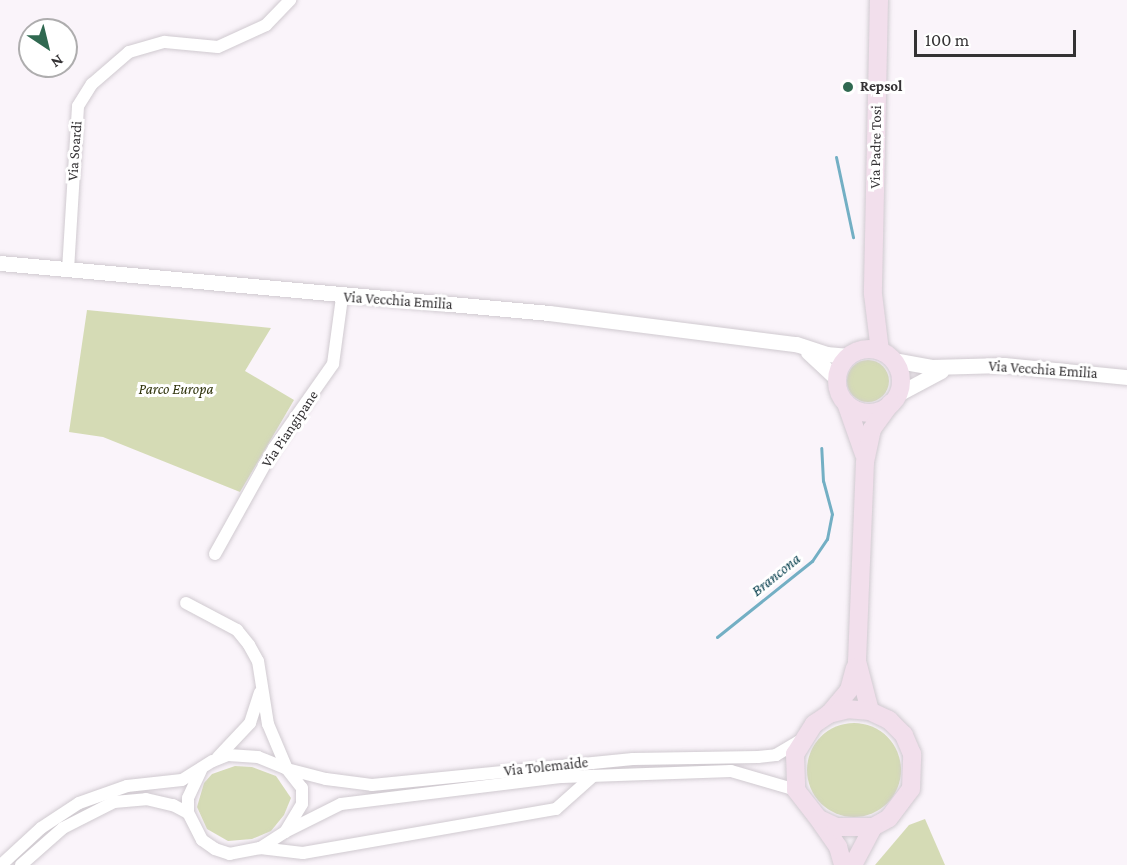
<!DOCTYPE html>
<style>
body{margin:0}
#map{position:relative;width:1127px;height:865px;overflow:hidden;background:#faf4fa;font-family:"Crimson Pro",serif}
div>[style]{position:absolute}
.green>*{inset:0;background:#d5dbb5}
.round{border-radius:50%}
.stream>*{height:3px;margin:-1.5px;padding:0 1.5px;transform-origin:1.5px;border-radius:1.5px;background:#73afc4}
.roads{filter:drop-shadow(0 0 2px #d0cad0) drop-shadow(0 0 2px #d0cad0)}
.minor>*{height:12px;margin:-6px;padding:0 6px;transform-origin:6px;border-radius:6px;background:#fff}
.tertiary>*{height:15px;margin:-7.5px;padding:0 7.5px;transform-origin:7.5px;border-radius:7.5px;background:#fff}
.secondary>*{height:18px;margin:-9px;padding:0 9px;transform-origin:9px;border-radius:9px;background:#f2dfec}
.secondary>.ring{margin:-9px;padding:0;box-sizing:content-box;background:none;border:18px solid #f2dfec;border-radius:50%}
.dots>*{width:16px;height:16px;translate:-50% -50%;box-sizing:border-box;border:3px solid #fff;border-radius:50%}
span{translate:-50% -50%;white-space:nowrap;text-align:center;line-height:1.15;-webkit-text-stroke:6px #fff;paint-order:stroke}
.poi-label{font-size:15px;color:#343234;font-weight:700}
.left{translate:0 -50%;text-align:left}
.street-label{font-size:15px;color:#343234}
.park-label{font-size:15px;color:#2f330b;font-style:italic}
.water-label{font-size:16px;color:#033d4b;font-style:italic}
.north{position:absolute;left:18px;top:18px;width:60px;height:60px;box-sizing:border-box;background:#fff;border:2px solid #aeadae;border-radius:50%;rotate:145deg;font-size:16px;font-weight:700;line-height:24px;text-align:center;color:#343234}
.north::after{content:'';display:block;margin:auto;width:21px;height:27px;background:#306951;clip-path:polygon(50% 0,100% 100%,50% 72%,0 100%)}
.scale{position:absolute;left:914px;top:30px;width:162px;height:27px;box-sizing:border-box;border:3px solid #343234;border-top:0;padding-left:8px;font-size:18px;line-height:21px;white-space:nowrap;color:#343234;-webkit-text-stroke:4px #fff;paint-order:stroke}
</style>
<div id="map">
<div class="green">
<div style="clip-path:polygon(87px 310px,271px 328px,245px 371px,294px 400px,240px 492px,103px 437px,69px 432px)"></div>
<div class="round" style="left:847px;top:360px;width:42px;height:42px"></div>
<div class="round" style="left:807px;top:723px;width:94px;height:94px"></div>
<div style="clip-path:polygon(235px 766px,252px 767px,276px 776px,291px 798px,284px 815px,271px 831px,252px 839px,228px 841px,207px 829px,197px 807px,204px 783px,212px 774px)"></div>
<div style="clip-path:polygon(925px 819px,945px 865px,875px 865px,909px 825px)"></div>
</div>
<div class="stream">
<div style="left:836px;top:157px;width:82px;rotate:78deg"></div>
<div style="left:717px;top:637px;width:122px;rotate:-38.7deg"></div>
<div style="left:812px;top:561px;width:27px;rotate:-56deg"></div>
<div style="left:827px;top:539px;width:25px;rotate:-79deg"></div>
<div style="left:832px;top:514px;width:34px;rotate:-105deg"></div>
<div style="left:823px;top:481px;width:33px;rotate:-93deg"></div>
</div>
<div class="roads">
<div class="minor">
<div style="left:68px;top:270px;width:164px;rotate:-86.5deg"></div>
<div style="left:78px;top:106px;width:26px;rotate:-58deg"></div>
<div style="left:92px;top:84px;width:49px;rotate:-40.9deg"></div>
<div style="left:129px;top:52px;width:37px;rotate:-16deg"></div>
<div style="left:165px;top:42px;width:53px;rotate:5.4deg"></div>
<div style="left:218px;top:47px;width:53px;rotate:-24.6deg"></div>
<div style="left:266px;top:25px;width:35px;rotate:-46deg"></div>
<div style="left:215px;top:554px;width:121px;rotate:-60.9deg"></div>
<div style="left:274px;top:448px;width:103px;rotate:-54.9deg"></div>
<div style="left:333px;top:364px;width:68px;rotate:-82.3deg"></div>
<div style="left:186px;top:603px;width:58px;rotate:27.9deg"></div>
<div style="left:237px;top:630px;width:19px;rotate:51deg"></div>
<div style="left:249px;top:645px;width:18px;rotate:61deg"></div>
<div style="left:258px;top:661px;width:64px;rotate:81deg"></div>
<div style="left:268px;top:724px;width:49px;rotate:67.1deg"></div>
<div style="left:287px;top:769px;width:40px;rotate:14.4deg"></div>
<div style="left:326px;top:779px;width:46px;rotate:7.4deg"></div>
<div style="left:372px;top:785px;width:262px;rotate:-5.7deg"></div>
<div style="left:633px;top:759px;width:125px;rotate:-0.9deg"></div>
<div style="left:758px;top:757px;width:18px;rotate:-6deg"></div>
<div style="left:776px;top:755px;width:27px;rotate:-31deg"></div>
<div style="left:218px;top:757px;width:47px;rotate:-46.7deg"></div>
<div style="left:250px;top:723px;width:32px;rotate:-72deg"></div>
<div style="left:287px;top:831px;width:60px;rotate:-26.6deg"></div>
<div style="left:341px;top:804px;width:223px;rotate:-7deg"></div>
<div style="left:562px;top:777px;width:169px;rotate:-2deg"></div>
<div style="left:731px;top:771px;width:68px;rotate:16.3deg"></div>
<div style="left:260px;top:848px;width:43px;rotate:6.6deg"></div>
<div style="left:303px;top:853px;width:257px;rotate:-9.9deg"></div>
<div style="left:556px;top:809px;width:50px;rotate:-41.7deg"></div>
<div style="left:1px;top:865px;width:54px;rotate:-42.8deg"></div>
<div style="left:41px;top:828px;width:45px;rotate:-33.3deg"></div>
<div style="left:79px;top:803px;width:51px;rotate:-19.5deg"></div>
<div style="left:127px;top:786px;width:55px;rotate:-6.2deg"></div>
<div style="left:182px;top:780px;width:36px;rotate:-32deg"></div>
<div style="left:213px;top:761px;width:16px;rotate:-22deg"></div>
<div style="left:228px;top:755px;width:30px;rotate:4deg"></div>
<div style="left:258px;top:757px;width:31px;rotate:22deg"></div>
<div style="left:287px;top:769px;width:24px;rotate:52deg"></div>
<div style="left:302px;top:788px;width:16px;rotate:90deg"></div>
<div style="left:302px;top:804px;width:33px;rotate:121deg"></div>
<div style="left:285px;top:832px;width:30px;rotate:147deg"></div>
<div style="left:260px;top:848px;width:31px;rotate:169deg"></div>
<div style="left:230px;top:854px;width:16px;rotate:-162deg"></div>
<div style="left:215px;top:849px;width:16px;rotate:-145deg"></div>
<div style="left:202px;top:840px;width:30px;rotate:-117deg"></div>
<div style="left:188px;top:813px;width:15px;rotate:-90deg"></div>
<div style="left:188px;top:798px;width:31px;rotate:-65deg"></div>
<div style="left:21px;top:865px;width:56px;rotate:-41.4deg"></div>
<div style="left:63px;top:828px;width:57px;rotate:-27deg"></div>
<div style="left:114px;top:802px;width:32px;rotate:-5deg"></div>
<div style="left:146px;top:799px;width:28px;rotate:13deg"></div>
<div style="left:173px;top:805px;width:17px;rotate:28deg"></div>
</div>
<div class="tertiary">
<div style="left:0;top:263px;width:551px;rotate:5.2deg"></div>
<div style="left:549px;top:313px;width:249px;rotate:7.2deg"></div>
<div style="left:796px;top:344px;width:32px;rotate:18deg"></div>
<div style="left:826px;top:354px;width:23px;rotate:5deg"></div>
<div style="left:808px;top:352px;width:40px;rotate:43deg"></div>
<div style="left:893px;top:360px;width:39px;rotate:10deg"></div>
<div style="left:931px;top:367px;width:73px;rotate:-1.6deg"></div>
<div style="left:1004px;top:365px;width:124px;rotate:5.6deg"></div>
<div style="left:898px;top:394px;width:49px;rotate:-28.1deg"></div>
</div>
<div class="secondary">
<div style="left:879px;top:0;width:294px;rotate:91.2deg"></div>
<div style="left:873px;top:294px;width:57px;rotate:83deg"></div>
<div class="ring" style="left:837px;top:349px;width:46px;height:46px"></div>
<div style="left:846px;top:403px;width:54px;rotate:70.6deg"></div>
<div style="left:870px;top:711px;width:52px;rotate:-104.6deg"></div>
<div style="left:857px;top:661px;width:199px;rotate:-87.7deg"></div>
<div style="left:865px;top:462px;width:34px;rotate:-78deg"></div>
<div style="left:872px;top:429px;width:32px;rotate:-54deg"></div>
<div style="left:829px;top:714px;width:31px;rotate:-50deg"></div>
<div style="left:849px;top:690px;width:23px;rotate:-75deg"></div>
<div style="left:820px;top:821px;width:32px;rotate:55deg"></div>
<div style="left:838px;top:847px;width:19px;rotate:74deg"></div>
<div style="left:853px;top:865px;width:43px;rotate:-62.2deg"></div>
<div style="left:873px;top:827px;width:18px;rotate:-29deg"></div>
<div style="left:889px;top:818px;width:36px;rotate:-53deg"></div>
<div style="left:911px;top:789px;width:35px;rotate:-88deg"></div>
<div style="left:912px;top:754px;width:21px;rotate:-113deg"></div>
<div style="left:904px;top:735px;width:21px;rotate:-135deg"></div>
<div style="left:889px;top:720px;width:21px;rotate:-155deg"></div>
<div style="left:870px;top:711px;width:21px;rotate:-175deg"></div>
<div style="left:849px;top:709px;width:21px;rotate:166deg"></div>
<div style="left:829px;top:714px;width:18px;rotate:146deg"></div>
<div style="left:814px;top:724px;width:36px;rotate:122deg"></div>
<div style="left:795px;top:754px;width:36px;rotate:88deg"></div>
<div style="left:796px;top:790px;width:37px;rotate:52deg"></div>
<div style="left:819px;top:819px;width:19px;rotate:25deg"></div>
<div style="left:836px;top:827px;width:37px"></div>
</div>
</div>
<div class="dots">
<div style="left:848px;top:87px;background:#306951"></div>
</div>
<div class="poi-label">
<span class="left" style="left:860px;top:87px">Repsol</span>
</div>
<div class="street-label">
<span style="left:876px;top:147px;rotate:-89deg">Via Padre Tosi</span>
<span style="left:75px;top:151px;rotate:-86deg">Via Soardi</span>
<span style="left:398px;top:301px;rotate:4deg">Via Vecchia Emilia</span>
<span style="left:1043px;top:370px;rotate:4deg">Via Vecchia Emilia</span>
<span style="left:290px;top:429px;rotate:-56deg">Via Piangipane</span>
<span style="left:546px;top:767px;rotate:-6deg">Via Tolemaide</span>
</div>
<div class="park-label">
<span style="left:176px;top:390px">Parco Europa</span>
</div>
<div class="water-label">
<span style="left:776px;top:575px;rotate:-39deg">Brancona</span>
</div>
<div class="north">N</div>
<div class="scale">100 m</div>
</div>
